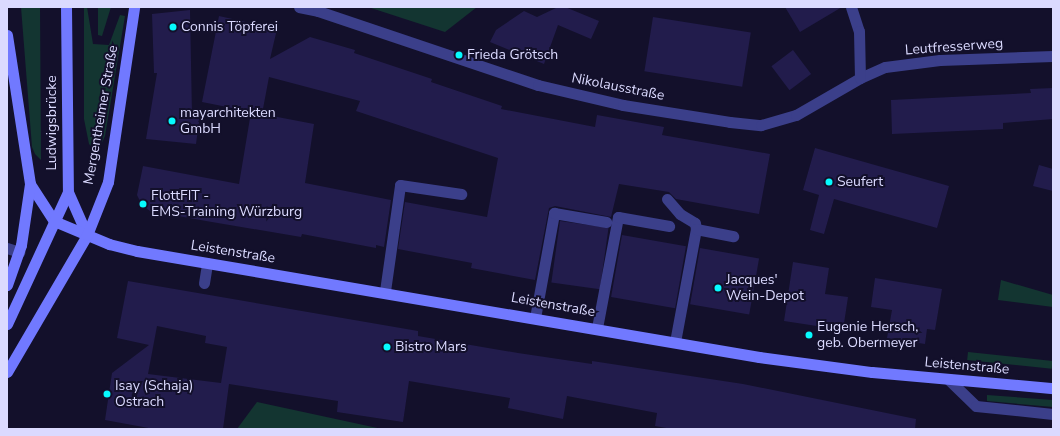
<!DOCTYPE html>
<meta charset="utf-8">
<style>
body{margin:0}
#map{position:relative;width:1060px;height:436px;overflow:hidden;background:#13102b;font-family:"Nunito Sans",sans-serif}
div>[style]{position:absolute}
.green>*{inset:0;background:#133531;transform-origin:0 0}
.building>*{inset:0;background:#221c4c;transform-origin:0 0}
.service>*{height:11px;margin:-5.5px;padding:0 5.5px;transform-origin:5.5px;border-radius:5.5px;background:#3b3f8a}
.minor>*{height:11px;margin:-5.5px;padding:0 5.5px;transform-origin:5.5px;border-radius:5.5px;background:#3b3f8a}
.secondary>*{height:11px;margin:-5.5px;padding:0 5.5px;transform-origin:5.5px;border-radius:5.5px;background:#7179ff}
.dots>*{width:11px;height:11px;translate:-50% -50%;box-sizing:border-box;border:2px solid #13102b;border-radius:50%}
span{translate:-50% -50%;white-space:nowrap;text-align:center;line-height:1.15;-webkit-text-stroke:4px #13102b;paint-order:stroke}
.poi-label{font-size:14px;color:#dbdaff}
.left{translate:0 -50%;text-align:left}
.street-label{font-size:14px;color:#dbdaff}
.frame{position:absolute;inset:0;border:8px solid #dbdaff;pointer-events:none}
</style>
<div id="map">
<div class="green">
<div style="clip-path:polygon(21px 7px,40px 7px,41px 160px,35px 154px,32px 147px)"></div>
<div style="clip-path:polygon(84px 7px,87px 7px,93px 44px,109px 45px,120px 15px,125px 16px,105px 136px,101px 145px,94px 149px,89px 144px,84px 119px)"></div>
<div style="clip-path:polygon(98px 7px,111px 7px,102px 36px,98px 35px)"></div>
<div style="clip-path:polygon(368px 7px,477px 7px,445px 32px)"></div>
<div style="clip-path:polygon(1001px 280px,1053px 295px,1053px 307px,998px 300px)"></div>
<div style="left:968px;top:352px;width:85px;height:8px;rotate:6deg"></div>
<div style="clip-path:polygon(987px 395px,1053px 400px,1053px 407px,987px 401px)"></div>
<div style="clip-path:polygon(257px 402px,382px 429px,237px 429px)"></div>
</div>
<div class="building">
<div style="clip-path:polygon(558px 7px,565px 7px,599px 21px,591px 39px,558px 25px,544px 64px,490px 42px,496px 30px,524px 11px,537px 17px)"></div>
<div style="clip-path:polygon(785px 7px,842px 7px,800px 32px)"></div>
<div style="clip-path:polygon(190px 10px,192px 115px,200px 115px,196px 144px,146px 139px,157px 73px,154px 73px,152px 14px)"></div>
<div style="clip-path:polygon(219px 16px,277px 29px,270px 59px,310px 37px,355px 50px,354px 53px,432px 79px,431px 82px,502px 106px,501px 109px,595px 127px,597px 115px,664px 127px,662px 135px,770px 154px,759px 214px,676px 199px,669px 192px,619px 184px,611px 217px,555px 206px,549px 208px,535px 280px,471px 268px,472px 263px,398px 249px,405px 202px,487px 217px,498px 158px,356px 111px,360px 101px,269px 77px,262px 114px,202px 102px)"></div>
<div style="left:653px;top:17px;width:99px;height:55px;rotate:9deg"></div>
<div style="left:793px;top:50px;width:30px;height:27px;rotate:53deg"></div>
<div style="clip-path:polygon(1053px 88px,1053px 119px,1003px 123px,1003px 129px,892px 134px,891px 100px,1031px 93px,1030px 89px)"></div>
<div style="clip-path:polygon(251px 112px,314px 124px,305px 183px,391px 200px,384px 247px,376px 245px,376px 248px,302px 234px,301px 237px,206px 221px,150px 211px,142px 205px,137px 195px,143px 166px,239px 184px)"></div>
<div style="clip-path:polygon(815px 148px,949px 186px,937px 228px,834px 199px,824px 234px,810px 230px,819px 195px,803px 190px)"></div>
<div style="clip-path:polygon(1039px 165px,1053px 169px,1053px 191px,1033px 186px)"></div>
<div style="left:560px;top:221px;width:49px;height:62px;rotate:8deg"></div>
<div style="left:622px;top:235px;width:65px;height:63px;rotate:10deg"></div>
<div style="left:700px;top:248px;width:60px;height:57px;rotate:10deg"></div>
<div style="clip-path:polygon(793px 262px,829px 268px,825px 294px,848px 297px,843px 330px,784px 321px)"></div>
<div style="clip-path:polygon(875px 278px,942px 289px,935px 330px,927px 329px,925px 344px,887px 338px,892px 310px,871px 307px)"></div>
<div style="clip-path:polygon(evenodd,128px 281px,418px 331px,418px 336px,518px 353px,592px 364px,592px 361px,743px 384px,916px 419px,915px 429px,672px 429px,655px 426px,657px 413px,567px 396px,563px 419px,508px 408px,510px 398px,409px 381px,403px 422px,337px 412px,338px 401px,229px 384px,223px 429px,154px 429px,105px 420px,112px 373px,149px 345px,117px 338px,128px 281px,157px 326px,206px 336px,205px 343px,227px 347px,221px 383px,229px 384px,148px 374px,157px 326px)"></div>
</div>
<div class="service">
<div style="left:667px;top:199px;width:20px;rotate:49deg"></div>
<div style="left:680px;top:214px;width:17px;rotate:31deg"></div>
<div style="left:695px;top:223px;width:6px;rotate:81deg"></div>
<div style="left:7px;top:248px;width:13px;rotate:18deg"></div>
<div style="left:204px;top:283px;width:20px;rotate:-81deg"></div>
<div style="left:385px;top:291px;width:107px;rotate:-81.9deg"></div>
<div style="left:400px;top:185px;width:62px;rotate:8.4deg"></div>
<div style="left:535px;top:318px;width:107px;rotate:-79.7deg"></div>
<div style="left:554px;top:213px;width:53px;rotate:9.8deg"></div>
<div style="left:597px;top:328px;width:113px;rotate:-79.3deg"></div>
<div style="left:618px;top:217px;width:52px;rotate:10deg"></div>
<div style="left:675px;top:342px;width:115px;rotate:-79.5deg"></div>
<div style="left:696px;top:229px;width:38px;rotate:11deg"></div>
<div style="left:949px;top:380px;width:37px;rotate:44deg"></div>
<div style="left:976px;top:406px;width:77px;rotate:5.9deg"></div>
</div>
<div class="minor">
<div style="left:299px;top:7px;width:19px;rotate:12deg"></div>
<div style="left:318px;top:11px;width:232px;rotate:18.6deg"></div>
<div style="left:538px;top:85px;width:87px;rotate:13.2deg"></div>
<div style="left:623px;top:105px;width:108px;rotate:9deg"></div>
<div style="left:730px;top:122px;width:31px;rotate:6deg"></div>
<div style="left:761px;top:125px;width:36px;rotate:-16deg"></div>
<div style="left:796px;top:115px;width:74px;rotate:-30deg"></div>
<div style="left:860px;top:78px;width:27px;rotate:-24deg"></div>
<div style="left:885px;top:67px;width:55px;rotate:-7.3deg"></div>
<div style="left:940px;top:60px;width:113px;rotate:-2deg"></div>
<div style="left:851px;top:7px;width:25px;rotate:72deg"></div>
<div style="left:859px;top:31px;width:47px;rotate:88.8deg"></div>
</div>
<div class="secondary">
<div style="left:66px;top:7px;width:185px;rotate:89.4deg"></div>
<div style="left:68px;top:192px;width:47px;rotate:66.2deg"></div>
<div style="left:7px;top:35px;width:151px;rotate:81.2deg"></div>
<div style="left:30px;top:184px;width:44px;rotate:57deg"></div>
<div style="left:54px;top:221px;width:60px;rotate:22.7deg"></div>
<div style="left:109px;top:244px;width:29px;rotate:14deg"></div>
<div style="left:137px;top:251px;width:631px;rotate:9.67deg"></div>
<div style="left:759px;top:357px;width:114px;rotate:7.6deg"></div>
<div style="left:872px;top:372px;width:182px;rotate:5.1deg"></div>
<div style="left:7px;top:285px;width:42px;rotate:-70.7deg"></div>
<div style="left:21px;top:245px;width:62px;rotate:-81.6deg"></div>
<div style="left:7px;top:324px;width:145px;rotate:-65.2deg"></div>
<div style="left:7px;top:372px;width:159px;rotate:-59.7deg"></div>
<div style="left:87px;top:235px;width:57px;rotate:-68.4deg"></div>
<div style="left:108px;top:182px;width:177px;rotate:-81.5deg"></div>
</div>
<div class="dots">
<div style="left:173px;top:27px;background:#06fbff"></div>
<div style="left:459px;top:55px;background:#06fbff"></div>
<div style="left:172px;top:121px;background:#06fbff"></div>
<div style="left:829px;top:182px;background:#06fbff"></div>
<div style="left:143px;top:204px;background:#06fbff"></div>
<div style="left:718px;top:288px;background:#06fbff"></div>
<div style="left:809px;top:335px;background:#06fbff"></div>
<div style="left:387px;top:347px;background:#06fbff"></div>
<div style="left:107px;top:394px;background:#06fbff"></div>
</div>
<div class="poi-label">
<span class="left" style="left:181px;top:27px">Connis Töpferei</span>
<span class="left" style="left:467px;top:55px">Frieda Grötsch</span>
<span class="left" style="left:180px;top:121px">mayarchitekten<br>GmbH</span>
<span class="left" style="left:837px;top:182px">Seufert</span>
<span class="left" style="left:151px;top:204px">FlottFIT -<br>EMS-Training Würzburg</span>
<span class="left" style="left:726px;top:288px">Jacques'<br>Wein-Depot</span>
<span class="left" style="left:817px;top:335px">Eugenie Hersch,<br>geb. Obermeyer</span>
<span class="left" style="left:395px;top:347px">Bistro Mars</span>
<span class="left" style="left:115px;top:394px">Isay (Schaja)<br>Ostrach</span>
</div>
<div class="street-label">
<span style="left:954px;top:47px;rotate:-4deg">Leutfresserweg</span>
<span style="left:618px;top:87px;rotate:11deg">Nikolausstraße</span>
<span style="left:101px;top:115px;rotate:-80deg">Mergentheimer Straße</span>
<span style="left:52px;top:123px;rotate:-90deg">Ludwigsbrücke</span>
<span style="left:233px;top:252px;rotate:9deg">Leistenstraße</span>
<span style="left:553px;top:305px;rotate:10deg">Leistenstraße</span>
<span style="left:967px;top:366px;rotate:5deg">Leistenstraße</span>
</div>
<div class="frame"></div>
</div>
